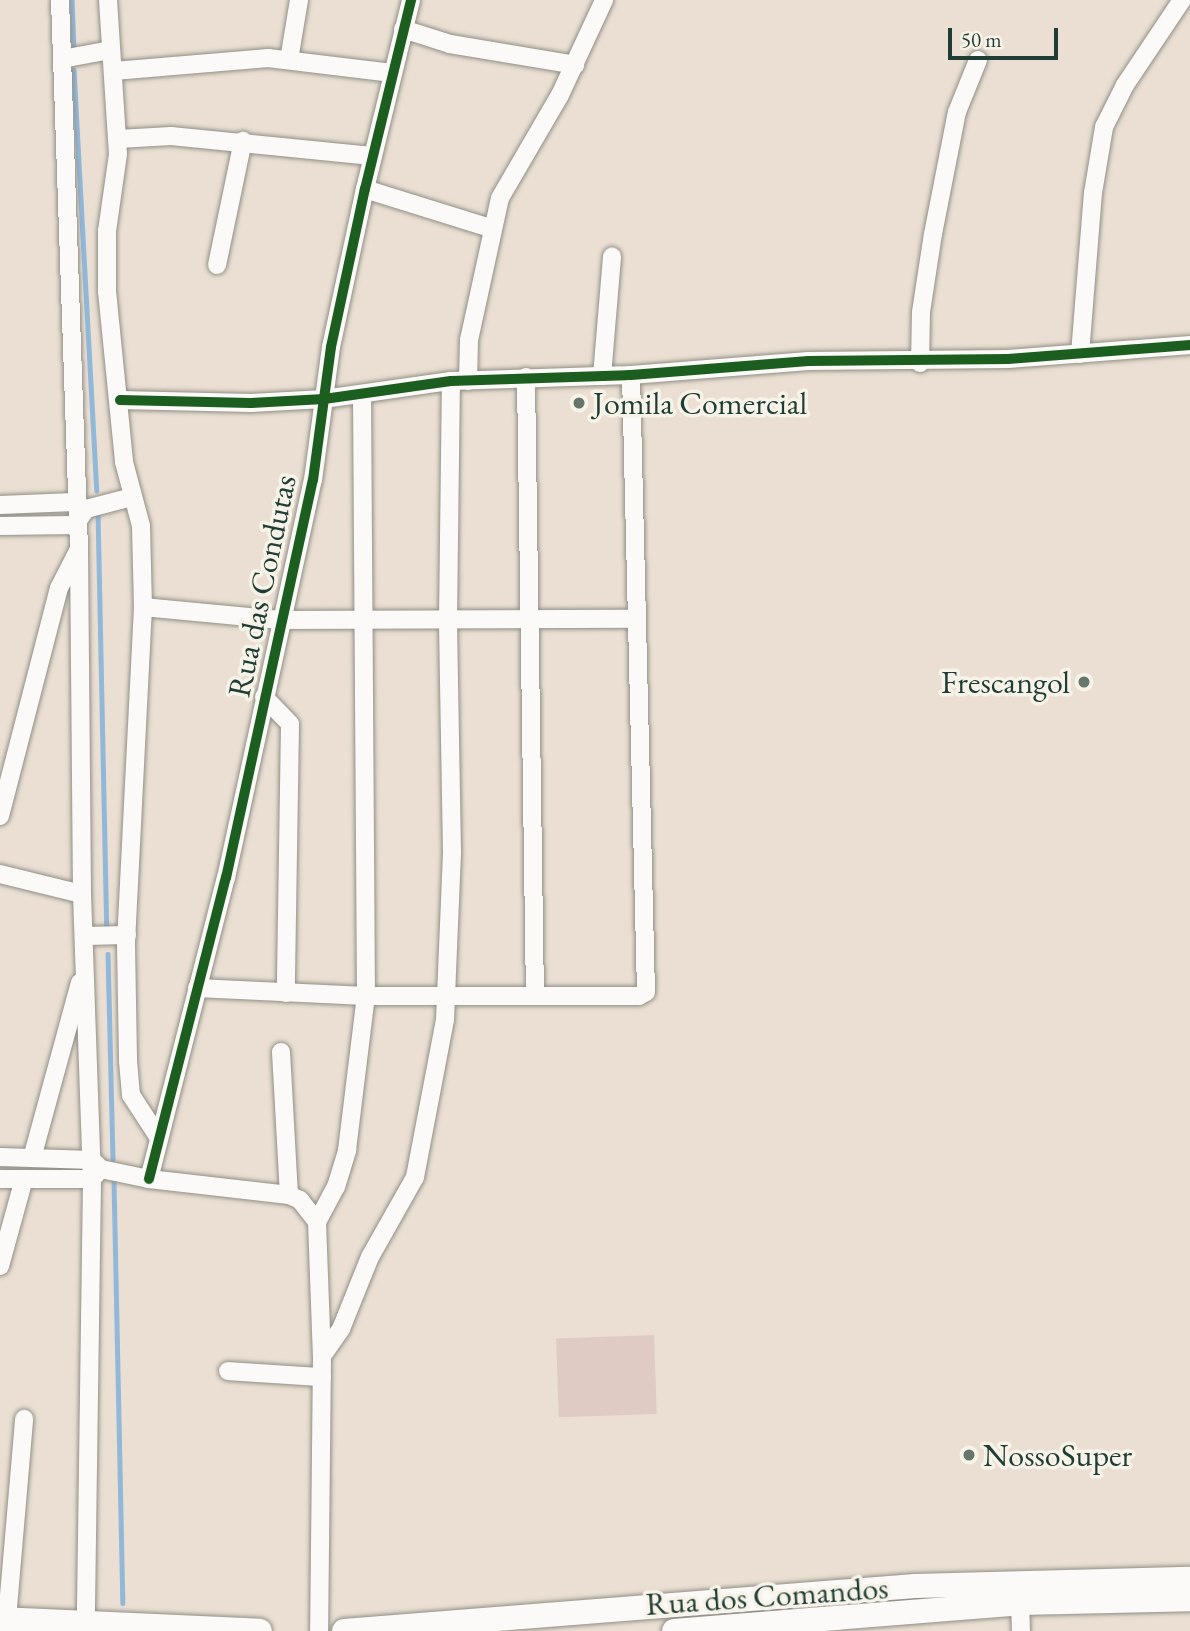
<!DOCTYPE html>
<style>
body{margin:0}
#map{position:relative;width:1190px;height:1631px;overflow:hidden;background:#eadfd2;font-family:"EB Garamond",serif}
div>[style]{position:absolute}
.stream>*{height:4.5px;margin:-2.25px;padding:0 2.25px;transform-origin:2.25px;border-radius:2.25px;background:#91b8d9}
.building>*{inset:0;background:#e0cac4;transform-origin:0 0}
.roads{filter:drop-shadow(0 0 2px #908f87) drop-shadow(0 0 2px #908f87)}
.street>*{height:18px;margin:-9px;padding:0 9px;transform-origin:9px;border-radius:9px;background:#fcfaf8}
.secondary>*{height:24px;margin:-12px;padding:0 12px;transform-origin:12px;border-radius:12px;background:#fcfaf8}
.cycleway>*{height:10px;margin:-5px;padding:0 5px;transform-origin:5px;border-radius:5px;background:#1b5e20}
.dots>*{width:19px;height:19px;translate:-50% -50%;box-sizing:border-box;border:4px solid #f7f3e8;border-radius:50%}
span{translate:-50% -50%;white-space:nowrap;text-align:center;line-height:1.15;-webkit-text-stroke:7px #f7f3e8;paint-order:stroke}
.poi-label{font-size:32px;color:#1f3d34}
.left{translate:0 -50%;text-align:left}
.right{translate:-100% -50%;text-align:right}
.street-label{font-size:32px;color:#1f3d34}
.scale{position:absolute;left:948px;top:28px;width:110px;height:32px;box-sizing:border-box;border:4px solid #1f3d34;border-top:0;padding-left:9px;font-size:21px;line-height:24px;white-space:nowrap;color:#1f3d34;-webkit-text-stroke:5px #f7f3e8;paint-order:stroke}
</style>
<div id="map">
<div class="stream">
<div style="left:72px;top:0;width:49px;rotate:87.7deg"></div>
<div style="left:74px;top:70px;width:421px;rotate:86.9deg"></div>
<div style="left:98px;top:512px;width:416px;rotate:88.8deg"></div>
<div style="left:108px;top:954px;width:205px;rotate:88.6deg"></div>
<div style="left:114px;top:1181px;width:422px;rotate:88.8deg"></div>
</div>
<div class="building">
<div style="left:654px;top:1335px;width:79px;height:98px;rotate:88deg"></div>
</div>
<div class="roads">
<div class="street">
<div style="left:108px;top:0;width:154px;rotate:86.3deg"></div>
<div style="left:118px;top:154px;width:78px;rotate:98.1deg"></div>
<div style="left:107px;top:231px;width:60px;rotate:90deg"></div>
<div style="left:107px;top:291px;width:172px;rotate:84.3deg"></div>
<div style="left:124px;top:462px;width:66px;rotate:75.1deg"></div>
<div style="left:141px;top:526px;width:81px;rotate:88.6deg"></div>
<div style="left:143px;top:607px;width:337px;rotate:92.9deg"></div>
<div style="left:126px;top:944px;width:117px;rotate:89deg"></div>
<div style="left:128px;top:1061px;width:34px;rotate:85deg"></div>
<div style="left:131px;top:1095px;width:51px;rotate:56.9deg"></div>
<div style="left:403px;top:29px;width:49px;rotate:17.7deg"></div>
<div style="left:450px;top:44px;width:127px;rotate:9.5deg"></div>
<div style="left:62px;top:59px;width:49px;rotate:-10.6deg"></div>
<div style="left:289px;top:60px;width:61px;rotate:-80.5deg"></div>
<div style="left:114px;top:71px;width:155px;rotate:-4.8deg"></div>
<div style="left:268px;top:58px;width:125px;rotate:6.9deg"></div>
<div style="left:118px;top:139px;width:53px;rotate:-3.2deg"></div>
<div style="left:171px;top:136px;width:202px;rotate:5.7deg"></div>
<div style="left:365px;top:189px;width:131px;rotate:17.3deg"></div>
<div style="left:217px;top:265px;width:127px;rotate:-78.2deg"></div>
<div style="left:1080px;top:354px;width:162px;rotate:-85.4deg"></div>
<div style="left:1093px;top:193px;width:67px;rotate:-80.5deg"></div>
<div style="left:1104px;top:127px;width:47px;rotate:-63.4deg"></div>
<div style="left:1125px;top:85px;width:102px;rotate:-56.2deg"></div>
<div style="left:920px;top:363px;width:51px;rotate:-88.9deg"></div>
<div style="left:921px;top:312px;width:79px;rotate:-81.3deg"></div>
<div style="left:933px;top:234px;width:124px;rotate:-78.9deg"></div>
<div style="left:957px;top:112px;width:56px;rotate:-68deg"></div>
<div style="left:602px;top:376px;width:120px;rotate:-85.2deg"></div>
<div style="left:526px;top:377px;width:619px;rotate:89.17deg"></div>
<div style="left:468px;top:381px;width:41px;rotate:-88.6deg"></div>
<div style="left:469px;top:340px;width:145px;rotate:-77.7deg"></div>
<div style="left:500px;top:198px;width:119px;rotate:-59.8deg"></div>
<div style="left:560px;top:95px;width:105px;rotate:-65.1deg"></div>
<div style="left:120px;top:400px;width:131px;rotate:1.3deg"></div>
<div style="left:251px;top:403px;width:73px;rotate:-3.1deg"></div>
<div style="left:324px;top:399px;width:128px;rotate:-8.1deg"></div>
<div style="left:451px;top:381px;width:180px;rotate:-1.9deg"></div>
<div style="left:631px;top:375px;width:178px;rotate:-4.5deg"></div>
<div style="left:808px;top:361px;width:200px;rotate:-0.6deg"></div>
<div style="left:1008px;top:359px;width:183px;rotate:-4.4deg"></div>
<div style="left:0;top:505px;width:74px;rotate:-2.3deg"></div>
<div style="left:74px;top:502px;width:9px;rotate:32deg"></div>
<div style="left:79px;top:519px;width:12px;rotate:-55deg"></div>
<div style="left:86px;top:509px;width:48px;rotate:-14.6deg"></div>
<div style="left:0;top:526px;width:75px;rotate:-0.8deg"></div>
<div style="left:79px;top:549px;width:345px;rotate:89.5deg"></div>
<div style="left:82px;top:894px;width:285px;rotate:88deg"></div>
<div style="left:92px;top:1179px;width:441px;rotate:90.8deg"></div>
<div style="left:143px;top:607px;width:138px;rotate:5.4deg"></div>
<div style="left:280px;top:620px;width:357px;rotate:-0.2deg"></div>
<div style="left:264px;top:697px;width:37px;rotate:46deg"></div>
<div style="left:290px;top:724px;width:269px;rotate:90.9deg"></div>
<div style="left:0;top:816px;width:236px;rotate:-75.5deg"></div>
<div style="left:59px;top:588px;width:44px;rotate:-62.9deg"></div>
<div style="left:79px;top:549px;width:549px;rotate:-91.98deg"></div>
<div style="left:0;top:874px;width:84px;rotate:13.7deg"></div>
<div style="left:84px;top:936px;width:43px;rotate:-1.3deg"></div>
<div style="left:197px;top:988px;width:169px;rotate:2.7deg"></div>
<div style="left:366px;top:996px;width:273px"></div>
<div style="left:639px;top:996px;width:8px;rotate:-30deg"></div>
<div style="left:646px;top:992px;width:617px;rotate:-91.39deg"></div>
<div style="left:281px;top:1052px;width:143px;rotate:86.8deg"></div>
<div style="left:0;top:1157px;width:92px;rotate:1.9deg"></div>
<div style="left:92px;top:1160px;width:13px;rotate:45deg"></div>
<div style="left:101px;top:1169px;width:49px;rotate:11.8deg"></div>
<div style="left:149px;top:1179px;width:141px;rotate:6.5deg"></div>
<div style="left:289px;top:1195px;width:12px;rotate:24deg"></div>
<div style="left:300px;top:1200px;width:28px;rotate:52deg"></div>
<div style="left:317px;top:1222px;width:134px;rotate:87.9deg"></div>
<div style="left:322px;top:1356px;width:275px;rotate:90.6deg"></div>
<div style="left:32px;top:1158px;width:182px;rotate:-74.7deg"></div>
<div style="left:0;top:1179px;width:92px"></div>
<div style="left:92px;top:1179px;width:9px;rotate:-49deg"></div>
<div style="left:149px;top:1179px;width:311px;rotate:-75.7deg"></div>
<div style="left:226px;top:878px;width:407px;rotate:-77.7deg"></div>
<div style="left:313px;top:480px;width:134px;rotate:-82.3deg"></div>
<div style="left:331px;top:347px;width:162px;rotate:-77.9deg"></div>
<div style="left:365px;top:189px;width:195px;rotate:-76.3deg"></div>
<div style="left:317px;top:1222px;width:40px;rotate:-62deg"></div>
<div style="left:336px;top:1187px;width:39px;rotate:-73deg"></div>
<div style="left:347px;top:1150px;width:155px;rotate:-83deg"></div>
<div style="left:366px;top:996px;width:602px;rotate:-90.38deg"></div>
<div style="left:0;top:1266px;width:90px;rotate:-74.6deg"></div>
<div style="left:322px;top:1356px;width:33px;rotate:-55deg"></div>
<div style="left:341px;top:1329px;width:78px;rotate:-68.1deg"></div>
<div style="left:370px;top:1257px;width:92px;rotate:-60.6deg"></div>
<div style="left:415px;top:1177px;width:160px;rotate:-79.2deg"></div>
<div style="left:445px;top:1020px;width:167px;rotate:-87.6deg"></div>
<div style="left:452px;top:853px;width:232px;rotate:-91deg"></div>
<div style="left:448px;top:621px;width:240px;rotate:-89.3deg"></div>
<div style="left:228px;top:1371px;width:94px;rotate:3.7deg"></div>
<div style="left:1020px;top:1603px;width:28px;rotate:88deg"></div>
<div style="left:7px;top:1619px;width:201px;rotate:-85.1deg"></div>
</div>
<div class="secondary">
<div style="left:0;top:1619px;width:260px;rotate:2.6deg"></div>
<div style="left:344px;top:1631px;width:573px;rotate:-4.51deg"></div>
<div style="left:915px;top:1586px;width:275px;rotate:-1.5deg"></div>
<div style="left:674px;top:1631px;width:347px;rotate:-4.6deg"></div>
<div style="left:1020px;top:1603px;width:170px;rotate:-1.3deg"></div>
</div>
</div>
<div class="cycleway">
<div style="left:120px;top:400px;width:131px;rotate:1.3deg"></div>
<div style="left:251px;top:403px;width:73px;rotate:-3.1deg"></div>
<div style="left:324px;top:399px;width:128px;rotate:-8.1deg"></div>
<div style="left:451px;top:381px;width:180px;rotate:-1.9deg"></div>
<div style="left:631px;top:375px;width:178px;rotate:-4.5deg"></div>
<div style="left:808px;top:361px;width:200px;rotate:-0.6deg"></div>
<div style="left:1008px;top:359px;width:183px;rotate:-4.4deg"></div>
<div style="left:149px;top:1179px;width:311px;rotate:-75.7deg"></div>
<div style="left:226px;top:878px;width:407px;rotate:-77.7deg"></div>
<div style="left:313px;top:480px;width:134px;rotate:-82.3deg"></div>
<div style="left:331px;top:347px;width:162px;rotate:-77.9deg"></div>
<div style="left:365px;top:189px;width:195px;rotate:-76.3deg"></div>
</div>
<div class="dots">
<div style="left:579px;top:403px;background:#66766b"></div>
<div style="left:1084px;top:682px;background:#66766b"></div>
<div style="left:969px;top:1455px;background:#66766b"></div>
</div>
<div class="poi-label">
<span class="left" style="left:593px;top:403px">Jomila Comercial</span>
<span class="right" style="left:1070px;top:682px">Frescangol</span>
<span class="left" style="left:983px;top:1455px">NossoSuper</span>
</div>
<div class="street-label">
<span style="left:262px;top:586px;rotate:-78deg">Rua das Condutas</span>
<span style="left:767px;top:1596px;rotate:-4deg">Rua dos Comandos</span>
</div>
<div class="scale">50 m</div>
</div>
